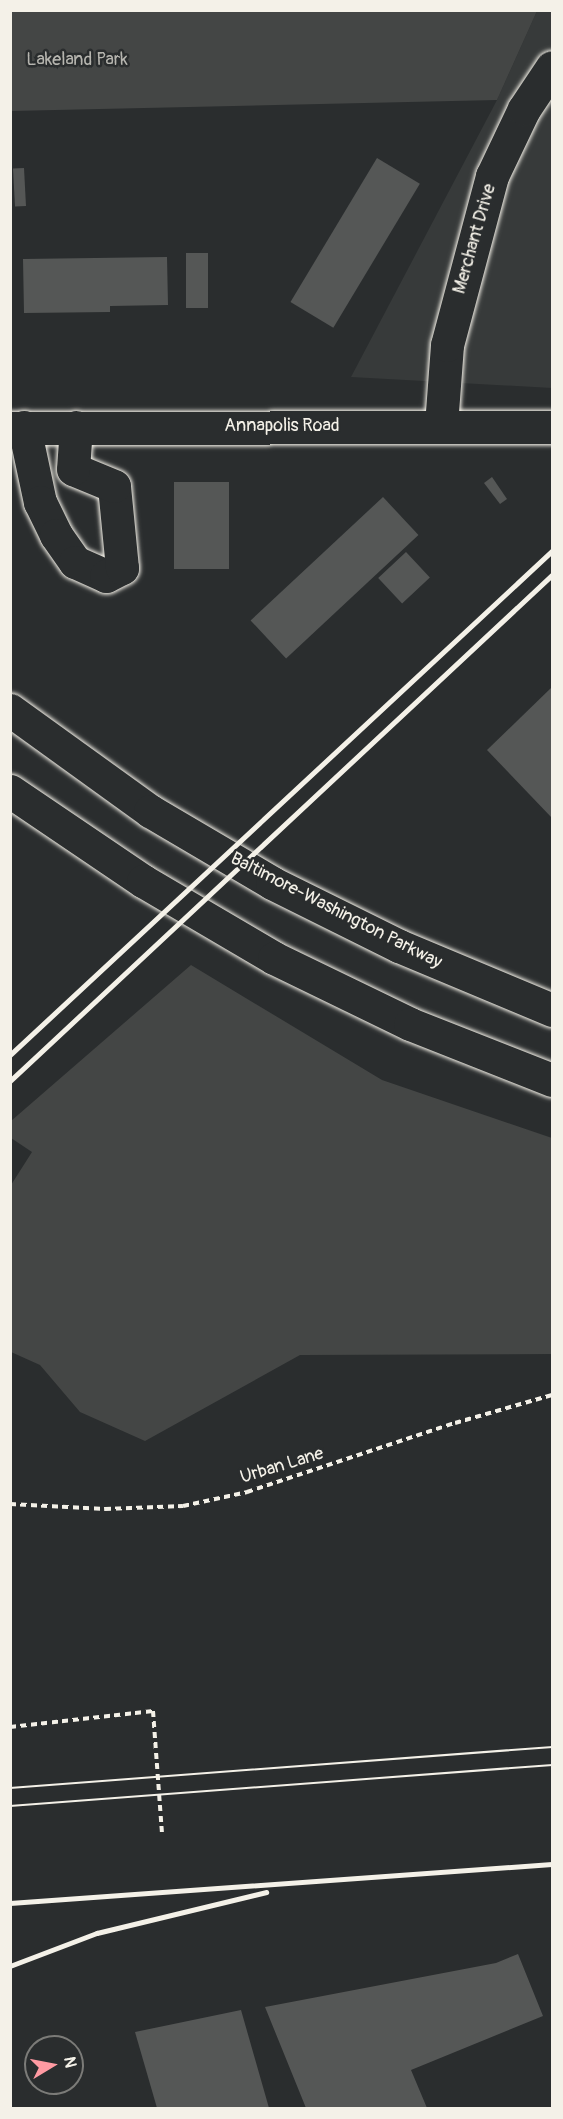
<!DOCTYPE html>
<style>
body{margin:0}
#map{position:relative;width:563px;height:2119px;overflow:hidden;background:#2a2d2e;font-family:Pangolin,sans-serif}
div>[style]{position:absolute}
.built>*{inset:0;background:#373a3a}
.green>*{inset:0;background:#444645}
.building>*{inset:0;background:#555756;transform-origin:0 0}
.path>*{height:4px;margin-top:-2px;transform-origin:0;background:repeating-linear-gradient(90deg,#f4f1e8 0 6px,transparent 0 10.5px)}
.roads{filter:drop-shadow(0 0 2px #f4f1e8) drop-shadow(0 0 2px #f4f1e8)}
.minor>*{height:33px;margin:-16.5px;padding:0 16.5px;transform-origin:16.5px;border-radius:16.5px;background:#2a2d2e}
.major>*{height:33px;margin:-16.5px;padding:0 16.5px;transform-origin:16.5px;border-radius:16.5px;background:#2a2d2e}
.highway>*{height:33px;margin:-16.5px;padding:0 16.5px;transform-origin:16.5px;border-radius:16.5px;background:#2a2d2e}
.tram>*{height:1.5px;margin:-0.75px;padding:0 0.75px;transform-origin:0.75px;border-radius:0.75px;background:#f4f1e8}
.rail>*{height:4.5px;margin:-2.25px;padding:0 2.25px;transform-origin:2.25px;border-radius:2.25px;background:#f4f1e8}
span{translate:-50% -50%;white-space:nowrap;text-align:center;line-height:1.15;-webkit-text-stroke:5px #2a2d2e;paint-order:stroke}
.park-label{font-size:18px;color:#b6b5af}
.street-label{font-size:18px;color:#f4f1e8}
.frame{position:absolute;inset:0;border:12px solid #f4f1e8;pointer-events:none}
.north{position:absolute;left:24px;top:2035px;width:60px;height:60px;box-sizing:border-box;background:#2a2d2e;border:2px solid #7b7b78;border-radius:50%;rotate:80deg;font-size:16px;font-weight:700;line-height:24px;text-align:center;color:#f4f1e8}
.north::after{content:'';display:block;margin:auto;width:21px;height:27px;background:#ff9aa2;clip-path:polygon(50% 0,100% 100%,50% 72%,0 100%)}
</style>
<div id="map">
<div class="built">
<div style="clip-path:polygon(537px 11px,552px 11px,552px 388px,351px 377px,497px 100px)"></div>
</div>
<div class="green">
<div style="clip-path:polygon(10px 11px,11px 10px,537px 11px,497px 100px,11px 111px)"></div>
<div style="clip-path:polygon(191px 965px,382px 1080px,552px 1138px,552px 1354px,300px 1355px,145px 1441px,80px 1412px,40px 1365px,11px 1352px,11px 1185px,32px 1152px,11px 1138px,11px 1121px)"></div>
</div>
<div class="building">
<div style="left:377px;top:158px;width:50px;height:168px;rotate:31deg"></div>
<div style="left:24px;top:168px;width:38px;height:11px;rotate:87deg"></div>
<div style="left:186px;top:253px;width:22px;height:55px"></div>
<div style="clip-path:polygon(167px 257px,168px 305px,110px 306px,110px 312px,24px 313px,23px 259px)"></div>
<div style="clip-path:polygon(492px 477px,507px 499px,500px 504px,484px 483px)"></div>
<div style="left:174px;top:482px;width:55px;height:87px"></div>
<div style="left:383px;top:497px;width:52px;height:181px;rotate:47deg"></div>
<div style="left:406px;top:552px;width:35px;height:38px;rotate:47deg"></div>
<div style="clip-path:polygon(552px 687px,552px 818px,487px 750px)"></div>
<div style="clip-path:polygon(518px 1954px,543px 2016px,411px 2070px,427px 2108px,306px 2108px,265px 2007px,496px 1963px)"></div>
<div style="clip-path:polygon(241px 2010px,269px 2108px,157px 2108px,135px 2032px)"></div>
</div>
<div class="path">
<div style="left:10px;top:1504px;width:95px;rotate:3deg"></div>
<div style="left:105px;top:1509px;width:78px;rotate:-2.2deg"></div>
<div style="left:183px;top:1506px;width:66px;rotate:-12.3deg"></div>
<div style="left:247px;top:1492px;width:219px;rotate:-18.4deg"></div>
<div style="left:455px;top:1423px;width:101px;rotate:-16.1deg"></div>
<div style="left:10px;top:1727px;width:144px;rotate:-6.4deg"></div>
<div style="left:153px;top:1711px;width:123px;rotate:85.8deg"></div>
</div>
<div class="roads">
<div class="minor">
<div style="left:441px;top:425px;width:80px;rotate:-85.7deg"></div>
<div style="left:447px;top:345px;width:175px;rotate:-75.1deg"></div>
<div style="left:492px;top:176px;width:74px;rotate:-64.5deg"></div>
<div style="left:524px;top:109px;width:50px;rotate:-56.3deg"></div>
<div style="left:24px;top:427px;width:77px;rotate:78deg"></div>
<div style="left:40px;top:502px;width:37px;rotate:64deg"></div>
<div style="left:56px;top:535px;width:33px;rotate:55deg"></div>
<div style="left:75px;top:562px;width:34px;rotate:24deg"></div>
<div style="left:106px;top:576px;width:18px;rotate:-27deg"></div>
<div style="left:122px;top:568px;width:82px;rotate:-95.6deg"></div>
<div style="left:114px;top:486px;width:44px;rotate:-157.5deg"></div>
<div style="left:73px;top:469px;width:42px;rotate:-85.9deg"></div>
</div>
<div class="major">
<div style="left:10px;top:428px;width:542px;rotate:-0.11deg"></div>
</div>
<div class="highway">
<div style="left:10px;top:710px;width:173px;rotate:35.8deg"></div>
<div style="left:150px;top:811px;width:142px;rotate:30.5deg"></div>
<div style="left:272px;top:883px;width:142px;rotate:26.4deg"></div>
<div style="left:399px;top:946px;width:166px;rotate:22.7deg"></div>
<div style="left:10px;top:791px;width:161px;rotate:34.1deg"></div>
<div style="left:143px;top:881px;width:152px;rotate:30.4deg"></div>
<div style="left:274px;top:958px;width:151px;rotate:25.9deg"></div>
<div style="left:410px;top:1024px;width:153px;rotate:21.5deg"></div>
</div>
</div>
<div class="tram">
<div style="left:10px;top:1788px;width:544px;rotate:-4.33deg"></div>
<div style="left:10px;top:1806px;width:544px;rotate:-4.33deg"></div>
</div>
<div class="rail">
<div style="left:10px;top:1055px;width:740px;rotate:-42.92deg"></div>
<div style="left:10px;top:1081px;width:741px;rotate:-43.03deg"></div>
<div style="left:10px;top:1903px;width:543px;rotate:-4.12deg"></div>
<div style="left:10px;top:1966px;width:93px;rotate:-20.8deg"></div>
<div style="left:97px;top:1933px;width:174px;rotate:-13.6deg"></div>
</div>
<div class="park-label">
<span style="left:77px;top:60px">Lakeland Park</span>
</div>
<div class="street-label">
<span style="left:475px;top:239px;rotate:-74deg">Merchant Drive</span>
<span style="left:282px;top:426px">Annapolis Road</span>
<span style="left:336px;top:911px;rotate:27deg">Baltimore-Washington Parkway</span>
<span style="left:282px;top:1466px;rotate:-17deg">Urban Lane</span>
</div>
<div class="frame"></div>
<div class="north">N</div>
</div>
